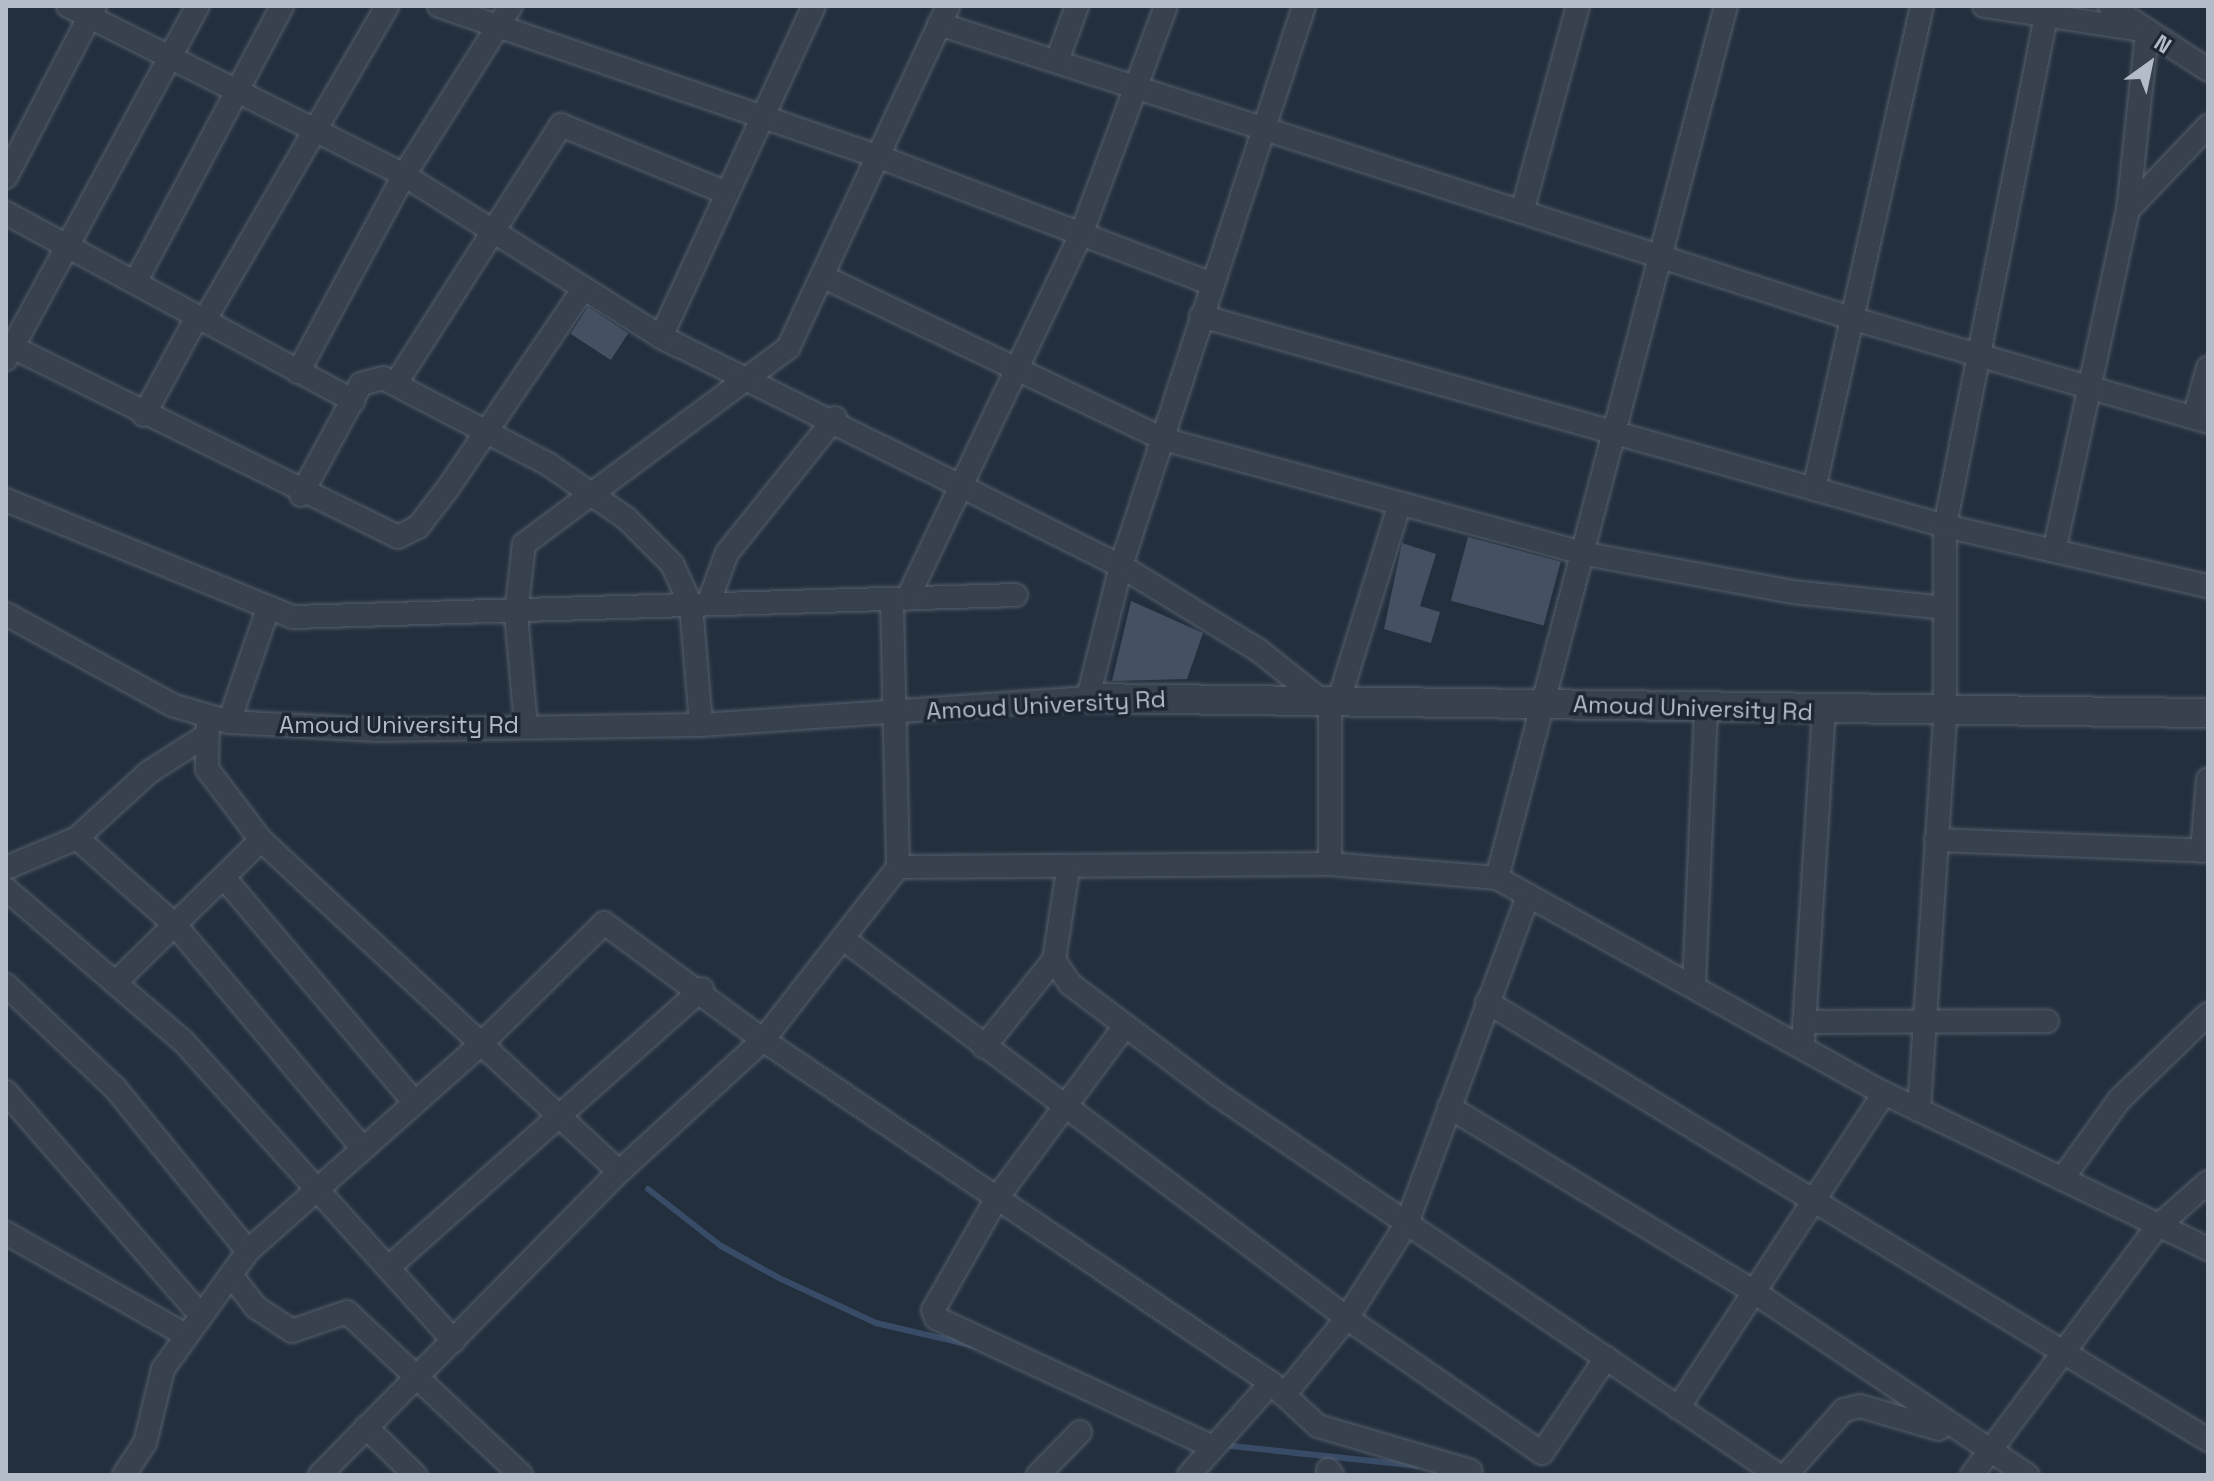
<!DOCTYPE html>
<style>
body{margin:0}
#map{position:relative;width:2214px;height:1481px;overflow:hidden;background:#242f3e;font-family:"Space Grotesk",sans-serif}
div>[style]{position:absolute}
.stream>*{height:6px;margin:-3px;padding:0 3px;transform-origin:3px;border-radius:3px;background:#394c67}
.building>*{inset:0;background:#455162;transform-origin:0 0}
.roads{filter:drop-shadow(0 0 2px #565f6c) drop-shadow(0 0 2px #565f6c)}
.minor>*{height:22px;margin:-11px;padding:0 11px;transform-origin:11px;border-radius:11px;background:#38414e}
.tertiary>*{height:28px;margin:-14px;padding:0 14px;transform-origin:14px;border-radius:14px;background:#38414e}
span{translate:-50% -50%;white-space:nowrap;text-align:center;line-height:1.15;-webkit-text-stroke:7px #1d2633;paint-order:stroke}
.street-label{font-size:24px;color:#b4bcc9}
.frame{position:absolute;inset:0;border:8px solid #b4bcc9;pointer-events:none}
.north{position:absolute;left:2110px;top:24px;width:80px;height:80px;-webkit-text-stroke:6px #1d2633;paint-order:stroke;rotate:33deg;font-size:22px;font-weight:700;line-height:32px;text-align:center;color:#b4bcc9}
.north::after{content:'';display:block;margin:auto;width:28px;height:36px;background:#b4bcc9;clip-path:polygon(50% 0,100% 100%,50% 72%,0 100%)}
</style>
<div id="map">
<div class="stream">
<div style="left:648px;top:1189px;width:93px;rotate:38deg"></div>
<div style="left:721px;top:1246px;width:66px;rotate:28.9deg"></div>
<div style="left:779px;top:1278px;width:107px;rotate:24.9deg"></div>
<div style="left:876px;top:1323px;width:102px;rotate:13.1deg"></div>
<div style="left:1222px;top:1445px;width:196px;rotate:6.1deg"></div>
</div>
<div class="building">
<div style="left:588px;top:307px;width:48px;height:32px;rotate:33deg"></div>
<div style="left:1468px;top:537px;width:96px;height:66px;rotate:15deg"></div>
<div style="clip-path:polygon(1402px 543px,1436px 554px,1420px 606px,1440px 612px,1431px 643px,1384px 629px)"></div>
<div style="clip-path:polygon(1131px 601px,1203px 633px,1187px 679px,1112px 681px)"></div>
</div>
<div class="roads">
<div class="minor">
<div style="left:68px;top:6px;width:376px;rotate:26.7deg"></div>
<div style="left:404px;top:175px;width:304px;rotate:32.2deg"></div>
<div style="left:661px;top:337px;width:514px;rotate:26.47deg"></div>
<div style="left:1121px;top:566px;width:161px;rotate:31.5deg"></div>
<div style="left:1258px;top:650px;width:79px;rotate:38.3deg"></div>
<div style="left:439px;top:6px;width:463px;rotate:18.9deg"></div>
<div style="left:877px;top:156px;width:356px;rotate:20.9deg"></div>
<div style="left:1984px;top:6px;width:165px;rotate:8.7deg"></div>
<div style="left:2110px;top:6px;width:117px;rotate:33.1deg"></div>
<div style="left:939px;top:24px;width:961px;rotate:17.87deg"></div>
<div style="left:1854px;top:319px;width:369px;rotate:16.2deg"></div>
<div style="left:1057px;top:61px;width:59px;rotate:-70deg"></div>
<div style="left:6px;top:177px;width:193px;rotate:-62.5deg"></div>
<div style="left:2128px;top:210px;width:116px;rotate:-46.4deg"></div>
<div style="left:1522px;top:212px;width:213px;rotate:-74.8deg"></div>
<div style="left:6px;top:213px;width:395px;rotate:28.4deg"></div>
<div style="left:826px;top:278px;width:373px;rotate:25.5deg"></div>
<div style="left:1163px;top:439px;width:438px;rotate:15.2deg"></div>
<div style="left:1586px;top:554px;width:210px;rotate:10.4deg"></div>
<div style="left:1793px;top:592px;width:153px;rotate:6deg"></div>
<div style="left:136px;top:281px;width:311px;rotate:-62deg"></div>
<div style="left:1201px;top:316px;width:773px;rotate:15.76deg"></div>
<div style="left:1945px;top:526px;width:270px;rotate:12.9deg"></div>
<div style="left:204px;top:321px;width:364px;rotate:-59.8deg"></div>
<div style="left:661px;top:337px;width:365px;rotate:-65.2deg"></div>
<div style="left:6px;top:344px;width:437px;rotate:26.2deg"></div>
<div style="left:398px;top:537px;width:22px;rotate:-27deg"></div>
<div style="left:418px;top:527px;width:49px;rotate:-52.4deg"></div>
<div style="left:448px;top:488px;width:240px;rotate:-55.8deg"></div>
<div style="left:6px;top:359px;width:402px;rotate:-61.5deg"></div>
<div style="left:298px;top:372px;width:224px;rotate:-61.7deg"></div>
<div style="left:404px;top:175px;width:200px;rotate:-57.7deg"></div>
<div style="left:398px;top:380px;width:303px;rotate:-57.4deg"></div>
<div style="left:561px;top:125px;width:176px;rotate:22.3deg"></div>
<div style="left:144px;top:415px;width:111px;rotate:-61.6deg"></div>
<div style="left:2194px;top:417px;width:51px;rotate:-74.1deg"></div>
<div style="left:1814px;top:489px;width:495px;rotate:-77.4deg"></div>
<div style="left:301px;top:495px;width:126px;rotate:-61.6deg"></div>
<div style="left:361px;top:384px;width:23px;rotate:-15deg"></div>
<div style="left:383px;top:378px;width:186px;rotate:27.5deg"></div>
<div style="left:548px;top:464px;width:96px;rotate:34.8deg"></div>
<div style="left:627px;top:519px;width:64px;rotate:45deg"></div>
<div style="left:672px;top:564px;width:45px;rotate:65.1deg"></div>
<div style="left:691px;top:605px;width:120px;rotate:85.2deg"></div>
<div style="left:6px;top:500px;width:310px;rotate:22.2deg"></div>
<div style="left:293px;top:617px;width:723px;rotate:-1.74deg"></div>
<div style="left:2055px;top:547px;width:345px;rotate:-77.8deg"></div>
<div style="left:2128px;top:210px;width:180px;rotate:-83.9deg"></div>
<div style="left:907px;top:599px;width:401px;rotate:-64.5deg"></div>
<div style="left:1080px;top:237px;width:246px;rotate:-69.6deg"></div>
<div style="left:708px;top:604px;width:54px;rotate:-69.6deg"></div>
<div style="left:727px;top:553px;width:173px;rotate:-51.3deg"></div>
<div style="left:6px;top:614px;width:189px;rotate:28.7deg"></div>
<div style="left:172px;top:705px;width:59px;rotate:16.6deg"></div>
<div style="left:229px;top:722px;width:148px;rotate:3.1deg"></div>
<div style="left:377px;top:730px;width:324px;rotate:-0.9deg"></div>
<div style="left:701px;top:725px;width:388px;rotate:-4deg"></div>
<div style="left:1088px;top:698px;width:136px;rotate:-76deg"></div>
<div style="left:1121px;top:566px;width:589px;rotate:-71.9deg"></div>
<div style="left:1339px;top:700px;width:203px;rotate:-72.8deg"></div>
<div style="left:208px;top:717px;width:52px;rotate:91.1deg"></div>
<div style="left:207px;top:769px;width:89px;rotate:52.7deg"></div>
<div style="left:261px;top:840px;width:488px;rotate:42.8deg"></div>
<div style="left:229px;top:722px;width:120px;rotate:-71deg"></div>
<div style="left:526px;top:726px;width:111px;rotate:-95.1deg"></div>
<div style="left:516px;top:615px;width:71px;rotate:-83.6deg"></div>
<div style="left:524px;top:544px;width:329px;rotate:-36.6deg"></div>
<div style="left:788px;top:348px;width:378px;rotate:-64.9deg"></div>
<div style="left:77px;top:838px;width:132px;rotate:41.6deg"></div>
<div style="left:176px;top:926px;width:291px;rotate:50deg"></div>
<div style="left:1936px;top:840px;width:272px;rotate:2.3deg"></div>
<div style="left:2202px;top:851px;width:72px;rotate:-85.2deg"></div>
<div style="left:1330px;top:864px;width:165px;rotate:-90deg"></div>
<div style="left:898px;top:867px;width:432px;rotate:-0.4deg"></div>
<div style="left:1330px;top:864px;width:168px;rotate:4.8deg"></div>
<div style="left:1497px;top:878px;width:443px;rotate:29.1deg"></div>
<div style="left:1884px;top:1093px;width:360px;rotate:25.7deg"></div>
<div style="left:6px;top:868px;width:77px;rotate:-22.9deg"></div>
<div style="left:77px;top:838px;width:98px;rotate:-42.5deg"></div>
<div style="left:149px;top:772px;width:69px;rotate:-32.5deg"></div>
<div style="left:1497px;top:878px;width:902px;rotate:-75.29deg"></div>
<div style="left:225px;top:879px;width:292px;rotate:49.7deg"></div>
<div style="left:6px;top:889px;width:233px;rotate:40.7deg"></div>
<div style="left:183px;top:1041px;width:404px;rotate:47.9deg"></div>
<div style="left:846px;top:941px;width:627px;rotate:36.96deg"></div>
<div style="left:1347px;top:1318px;width:237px;rotate:34.7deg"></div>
<div style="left:1542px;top:1453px;width:115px;rotate:-56deg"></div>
<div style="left:1054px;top:960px;width:29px;rotate:56deg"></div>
<div style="left:1070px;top:984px;width:185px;rotate:36.9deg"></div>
<div style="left:1218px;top:1095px;width:677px;rotate:34.16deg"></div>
<div style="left:115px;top:983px;width:204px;rotate:-44.4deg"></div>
<div style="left:6px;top:985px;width:150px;rotate:43.4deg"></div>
<div style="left:115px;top:1088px;width:210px;rotate:50.8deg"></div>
<div style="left:1694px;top:985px;width:276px;rotate:-87.5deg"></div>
<div style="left:1487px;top:1002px;width:844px;rotate:31.28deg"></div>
<div style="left:1804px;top:1022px;width:243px;rotate:-0.2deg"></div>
<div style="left:1125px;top:1026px;width:214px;rotate:126.7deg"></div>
<div style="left:997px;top:1198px;width:129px;rotate:119.7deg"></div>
<div style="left:933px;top:1310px;width:9px;rotate:69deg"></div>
<div style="left:936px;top:1318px;width:306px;rotate:25deg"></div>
<div style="left:1803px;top:1043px;width:332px;rotate:-86.4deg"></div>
<div style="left:984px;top:1047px;width:112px;rotate:-51.2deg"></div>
<div style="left:1054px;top:960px;width:91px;rotate:-81.2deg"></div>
<div style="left:6px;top:1092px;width:292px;rotate:48.9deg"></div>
<div style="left:1449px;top:1107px;width:357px;rotate:31.2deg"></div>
<div style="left:1754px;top:1292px;width:329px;rotate:33.8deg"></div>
<div style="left:1919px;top:1110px;width:396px;rotate:-86.2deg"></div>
<div style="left:1945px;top:715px;width:189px;rotate:-90deg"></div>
<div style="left:1945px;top:526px;width:530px;rotate:-78.8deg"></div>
<div style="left:2062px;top:1179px;width:99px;rotate:-54.1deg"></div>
<div style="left:2120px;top:1099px;width:122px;rotate:-44deg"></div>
<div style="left:6px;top:1233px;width:205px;rotate:29.6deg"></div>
<div style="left:388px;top:1268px;width:420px;rotate:-41.6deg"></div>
<div style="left:234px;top:1279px;width:37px;rotate:52deg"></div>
<div style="left:257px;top:1308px;width:42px;rotate:33.3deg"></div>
<div style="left:292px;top:1331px;width:58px;rotate:-19.1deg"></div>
<div style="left:347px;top:1312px;width:238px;rotate:43.1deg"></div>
<div style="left:1284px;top:1395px;width:99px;rotate:-50.7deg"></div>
<div style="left:1347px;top:1318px;width:112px;rotate:-57.7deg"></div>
<div style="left:1407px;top:1223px;width:349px;rotate:-69.7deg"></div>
<div style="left:1678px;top:1408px;width:376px;rotate:-56.8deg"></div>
<div style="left:366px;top:1427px;width:69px;rotate:44.4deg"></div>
<div style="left:1328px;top:1470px;width:6px;rotate:51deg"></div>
<div style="left:124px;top:1475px;width:38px;rotate:-57deg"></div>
<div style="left:145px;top:1443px;width:76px;rotate:-76.3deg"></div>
<div style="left:163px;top:1369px;width:145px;rotate:-54.2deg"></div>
<div style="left:248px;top:1251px;width:306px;rotate:-41.6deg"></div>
<div style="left:477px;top:1048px;width:178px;rotate:-44.5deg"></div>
<div style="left:604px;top:923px;width:197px;rotate:36.3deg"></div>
<div style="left:763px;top:1040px;width:613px;rotate:34.03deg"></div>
<div style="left:1271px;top:1383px;width:64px;rotate:42.5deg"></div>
<div style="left:1318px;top:1426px;width:159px;rotate:16.4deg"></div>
<div style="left:320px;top:1475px;width:426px;rotate:-45.4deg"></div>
<div style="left:619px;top:1172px;width:195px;rotate:-42.5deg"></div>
<div style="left:763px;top:1040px;width:219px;rotate:-52deg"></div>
<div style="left:898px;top:867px;width:267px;rotate:-91.3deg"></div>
<div style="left:1038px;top:1475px;width:60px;rotate:-45.7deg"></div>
<div style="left:1189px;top:1475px;width:123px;rotate:-48.3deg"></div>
<div style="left:1786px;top:1475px;width:87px;rotate:-48.3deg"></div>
<div style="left:1844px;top:1410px;width:16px;rotate:-14deg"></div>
<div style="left:1860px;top:1406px;width:82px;rotate:16.2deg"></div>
<div style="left:1972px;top:1475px;width:308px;rotate:-53.3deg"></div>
<div style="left:2156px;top:1228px;width:69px;rotate:-41.5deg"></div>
</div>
<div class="tertiary">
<div style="left:1088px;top:698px;width:1120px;rotate:0.77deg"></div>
</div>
</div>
<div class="street-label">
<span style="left:1046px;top:705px;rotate:-3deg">Amoud University Rd</span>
<span style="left:1693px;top:708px;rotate:2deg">Amoud University Rd</span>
<span style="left:399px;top:725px">Amoud University Rd</span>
</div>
<div class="frame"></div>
<div class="north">N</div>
</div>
